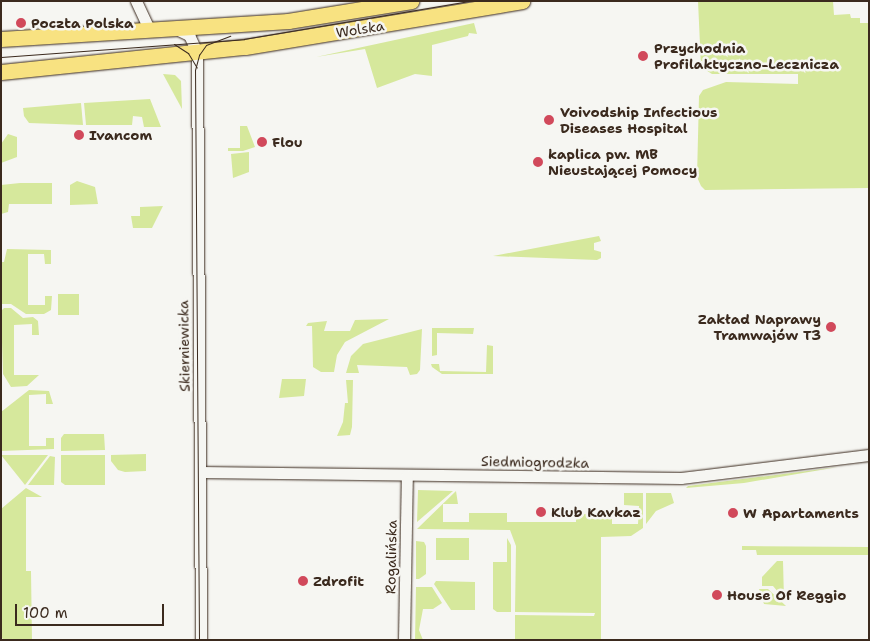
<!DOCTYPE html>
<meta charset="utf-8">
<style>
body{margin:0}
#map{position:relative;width:870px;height:641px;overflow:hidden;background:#f6f6f2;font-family:"Shantell Sans",sans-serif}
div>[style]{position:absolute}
.green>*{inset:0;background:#d6e89c;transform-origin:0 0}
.roads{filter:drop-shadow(0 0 1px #3b2a1e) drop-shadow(0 0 1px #3b2a1e)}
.minor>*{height:11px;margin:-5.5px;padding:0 5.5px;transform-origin:5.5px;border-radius:5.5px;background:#f6f6f2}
.major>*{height:15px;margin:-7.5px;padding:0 7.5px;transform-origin:7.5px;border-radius:7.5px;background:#f8e281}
.tram>*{height:1px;margin:-0.5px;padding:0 0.5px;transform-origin:0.5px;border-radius:0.5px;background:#3b2a1e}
.dots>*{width:14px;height:14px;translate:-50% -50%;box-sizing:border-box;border:2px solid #f6f6f2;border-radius:50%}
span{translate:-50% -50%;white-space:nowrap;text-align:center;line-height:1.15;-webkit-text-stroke:5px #f6f6f2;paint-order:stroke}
.poi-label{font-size:14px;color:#3b2a1e;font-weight:700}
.left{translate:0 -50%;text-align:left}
.right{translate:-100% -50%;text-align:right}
.street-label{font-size:14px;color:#3b2a1e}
.frame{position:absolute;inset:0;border:2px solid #3b2a1e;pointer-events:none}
.scale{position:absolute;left:15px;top:604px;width:149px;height:22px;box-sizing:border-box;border:2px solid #3b2a1e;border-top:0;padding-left:6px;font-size:15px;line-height:18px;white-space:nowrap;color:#3b2a1e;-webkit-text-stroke:4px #f6f6f2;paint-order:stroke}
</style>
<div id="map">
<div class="green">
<div style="clip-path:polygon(698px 1px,833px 1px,834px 15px,850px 14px,851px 18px,860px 18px,860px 23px,869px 23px,869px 188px,705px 190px,701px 186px,697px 177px,699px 96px,703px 90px,726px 82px,798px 84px,798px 74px,712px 74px,701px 67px)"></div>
<div style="clip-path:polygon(474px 23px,477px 34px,469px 33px,468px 36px,432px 45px,432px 76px,415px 74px,377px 88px,365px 49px,316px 57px)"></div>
<div style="clip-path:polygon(163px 74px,175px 75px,181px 81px,182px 109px)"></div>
<div style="clip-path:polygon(150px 99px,161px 127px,144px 127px,142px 117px,133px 116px,132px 125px,86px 125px,84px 103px)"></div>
<div style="clip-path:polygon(81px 103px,83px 125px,29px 123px,24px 116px,23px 108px)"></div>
<div style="clip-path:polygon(240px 126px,247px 126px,255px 147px,243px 151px,228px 151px,228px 148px,240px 148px)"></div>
<div style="clip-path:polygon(8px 134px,17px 137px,17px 157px,1px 163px,1px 144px)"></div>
<div style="clip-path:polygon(249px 152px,249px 172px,233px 178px,231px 154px)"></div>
<div style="clip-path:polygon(77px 181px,95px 187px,98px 204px,70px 205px,70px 185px)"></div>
<div style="clip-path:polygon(20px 183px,52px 183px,52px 204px,9px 204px,8px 212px,1px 214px,1px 185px)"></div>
<div style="clip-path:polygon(163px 206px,152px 228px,133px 228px,131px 216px,140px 216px,140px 207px)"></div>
<div style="clip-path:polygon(599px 236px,601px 241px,594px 243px,594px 250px,601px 252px,601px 258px,597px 260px,493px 256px)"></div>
<div style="clip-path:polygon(7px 249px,51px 250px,51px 264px,45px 264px,44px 254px,28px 254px,28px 305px,45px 305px,45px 296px,52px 296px,51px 310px,44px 314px,26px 314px,11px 304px,1px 304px,1px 262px,4px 262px)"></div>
<div style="left:58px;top:294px;width:21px;height:21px"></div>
<div style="clip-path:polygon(4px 308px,11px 308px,23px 318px,33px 317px,38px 321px,39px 335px,32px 335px,32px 324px,14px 325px,14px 375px,39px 375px,27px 386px,11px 387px,3px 374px,1px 311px)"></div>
<div style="clip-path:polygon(389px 319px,345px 342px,337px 355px,334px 372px,321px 372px,313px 367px,312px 326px,306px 326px,308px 323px,327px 321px,324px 331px,350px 331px,355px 320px)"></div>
<div style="clip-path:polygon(432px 328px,474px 328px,473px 334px,437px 333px,437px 355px,432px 356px)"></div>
<div style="clip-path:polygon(422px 329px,420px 370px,417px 374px,410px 375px,407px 367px,357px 365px,359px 373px,346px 373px,351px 356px,363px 344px)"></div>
<div style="clip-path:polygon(487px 345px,493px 346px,493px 374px,442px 374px,432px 367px,431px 364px,439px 364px,440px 371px,486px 372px)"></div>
<div style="clip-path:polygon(282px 379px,306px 379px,304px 396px,279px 398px)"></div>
<div style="clip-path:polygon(346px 380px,353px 380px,352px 427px,350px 435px,337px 436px,343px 422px,345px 403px,348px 403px)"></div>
<div style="clip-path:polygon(29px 390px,49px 391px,53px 404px,46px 404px,46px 394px,29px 395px,29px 446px,46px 446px,46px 438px,54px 438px,54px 449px,1px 451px,1px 412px)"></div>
<div style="clip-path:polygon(64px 434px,104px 434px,105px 450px,61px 451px,61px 438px)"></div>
<div style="clip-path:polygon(146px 454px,146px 471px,125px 472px,118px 470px,111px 461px,111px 455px)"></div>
<div style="clip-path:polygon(1px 455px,48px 455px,25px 485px)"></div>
<div style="clip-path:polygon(61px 455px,105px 455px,105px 485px,65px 485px,61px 482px)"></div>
<div style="clip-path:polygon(50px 456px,55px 457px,54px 485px,28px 485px)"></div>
<div style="clip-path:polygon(838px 467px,744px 483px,686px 488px,688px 486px)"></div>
<div style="clip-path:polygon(26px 488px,42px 497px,26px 497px,26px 571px,31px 571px,32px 640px,4px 640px,1px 637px,1px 509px)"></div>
<div style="clip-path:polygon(418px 490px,453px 491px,417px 522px)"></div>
<div style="clip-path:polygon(456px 491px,458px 504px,443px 504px,443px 522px,469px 522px,469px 513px,507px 513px,507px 522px,576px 522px,576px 514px,612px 514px,612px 524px,638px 524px,639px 506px,624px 505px,624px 493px,643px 493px,643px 528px,631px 536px,601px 537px,601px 640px,515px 640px,515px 615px,594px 616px,595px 613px,515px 612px,516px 546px,510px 530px,417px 529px)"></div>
<div style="clip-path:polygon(646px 493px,671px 493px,674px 503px,656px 511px,646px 524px)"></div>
<div style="left:436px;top:538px;width:33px;height:22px"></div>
<div style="clip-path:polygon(507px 538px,511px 545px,511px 612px,497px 612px,493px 609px,493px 562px,507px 562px)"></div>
<div style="clip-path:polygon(416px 541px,424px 542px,426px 546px,426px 574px,419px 579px,416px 579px)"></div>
<div style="clip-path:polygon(742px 546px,869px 547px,869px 555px,757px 555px,756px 550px,742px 550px)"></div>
<div style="clip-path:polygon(777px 561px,783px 561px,784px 599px,773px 586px,762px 586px,762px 577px)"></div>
<div style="clip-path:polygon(436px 581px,475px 582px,475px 610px,451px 610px,434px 584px)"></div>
<div style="clip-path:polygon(416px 587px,432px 587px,442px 603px,433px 609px,423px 609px,419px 630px,423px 640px,415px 640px)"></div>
<div style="clip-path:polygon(759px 589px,768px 589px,786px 606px,764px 604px)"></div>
</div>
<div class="roads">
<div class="minor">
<div style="left:136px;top:1px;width:31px;rotate:65deg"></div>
<div style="left:174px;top:28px;width:17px;rotate:25deg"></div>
<div style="left:189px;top:35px;width:19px;rotate:65deg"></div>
<div style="left:197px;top:52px;width:588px;rotate:89.61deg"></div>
<div style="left:200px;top:472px;width:481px;rotate:0.7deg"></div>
<div style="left:681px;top:478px;width:189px;rotate:-7deg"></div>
<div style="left:404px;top:640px;width:165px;rotate:-89deg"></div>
</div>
<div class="major">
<div style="left:1px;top:39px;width:288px;rotate:-3.6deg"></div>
<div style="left:288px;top:21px;width:125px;rotate:-9.2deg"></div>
<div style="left:1px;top:72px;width:245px;rotate:-5.9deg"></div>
<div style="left:245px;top:47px;width:281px;rotate:-9.4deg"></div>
</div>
</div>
<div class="tram">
<div style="left:174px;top:44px;width:17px;rotate:33deg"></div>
<div style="left:188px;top:53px;width:17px;rotate:59deg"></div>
<div style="left:1px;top:57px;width:244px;rotate:-4.2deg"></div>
<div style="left:244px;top:39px;width:228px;rotate:-9.6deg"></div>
<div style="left:199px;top:640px;width:570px;rotate:-90.4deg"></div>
<div style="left:195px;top:70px;width:16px;rotate:-75deg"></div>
<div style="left:199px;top:55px;width:12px;rotate:-55deg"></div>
<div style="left:206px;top:45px;width:26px;rotate:-21deg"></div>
</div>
<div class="dots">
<div style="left:21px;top:23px;background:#d1495b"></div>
<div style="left:643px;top:56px;background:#d1495b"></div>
<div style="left:549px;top:120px;background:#d1495b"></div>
<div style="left:79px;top:135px;background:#d1495b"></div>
<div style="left:262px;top:142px;background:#d1495b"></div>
<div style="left:538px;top:162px;background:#d1495b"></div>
<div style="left:831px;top:327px;background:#d1495b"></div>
<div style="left:541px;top:512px;background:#d1495b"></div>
<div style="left:733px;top:513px;background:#d1495b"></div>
<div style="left:303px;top:581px;background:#d1495b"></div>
<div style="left:717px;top:595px;background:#d1495b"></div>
</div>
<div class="poi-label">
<span class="left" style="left:31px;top:23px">Poczta Polska</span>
<span class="left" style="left:654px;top:56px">Przychodnia<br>Profilaktyczno-Lecznicza</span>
<span class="left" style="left:560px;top:120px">Voivodship Infectious<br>Diseases Hospital</span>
<span class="left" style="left:89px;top:135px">Ivancom</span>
<span class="left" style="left:272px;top:142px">Flou</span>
<span class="left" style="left:548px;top:162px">kaplica pw. MB<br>Nieustającej Pomocy</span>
<span class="right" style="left:821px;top:327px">Zakład Naprawy<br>Tramwajów T3</span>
<span class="left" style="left:551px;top:512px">Klub Kavkaz</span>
<span class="left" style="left:743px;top:513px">W Apartaments</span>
<span class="left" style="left:313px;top:581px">Zdrofit</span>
<span class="left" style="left:727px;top:595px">House Of Reggio</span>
</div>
<div class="street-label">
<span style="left:360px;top:29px;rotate:-9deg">Wolska</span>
<span style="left:184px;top:346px;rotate:-91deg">Skierniewicka</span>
<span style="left:535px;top:462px;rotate:1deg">Siedmiogrodzka</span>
<span style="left:391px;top:557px;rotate:-89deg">Rogalińska</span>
</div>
<div class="frame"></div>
<div class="scale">100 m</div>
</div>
